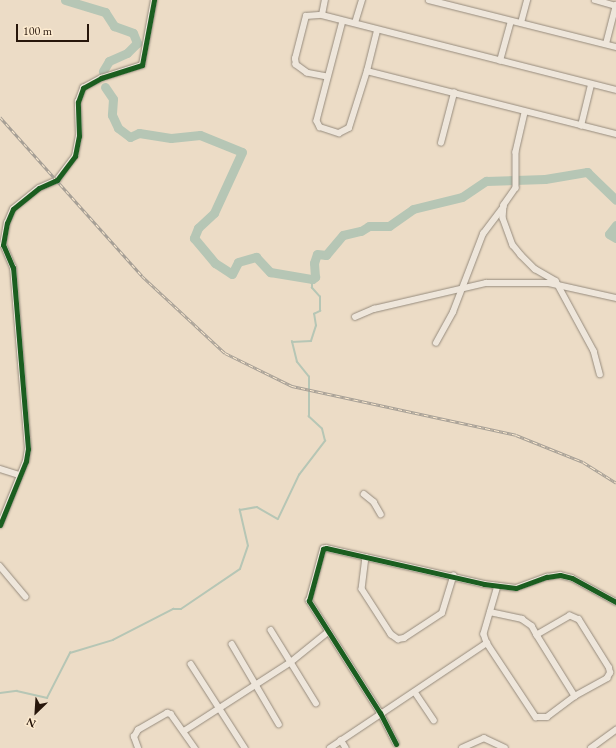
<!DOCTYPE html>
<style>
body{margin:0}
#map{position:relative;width:616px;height:748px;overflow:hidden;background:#ecdcc6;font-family:"EB Garamond",serif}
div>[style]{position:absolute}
.stream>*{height:1.5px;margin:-0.75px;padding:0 0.75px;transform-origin:0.75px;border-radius:0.75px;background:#b6c6b5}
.river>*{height:9px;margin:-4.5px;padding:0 4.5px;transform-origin:4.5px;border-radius:4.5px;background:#b6c6b5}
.roads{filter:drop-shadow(0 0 1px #968b7d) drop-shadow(0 0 1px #968b7d)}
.minor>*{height:5.5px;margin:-2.75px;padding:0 2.75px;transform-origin:2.75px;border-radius:2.75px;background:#eee6db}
.rail>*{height:3px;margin-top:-1.5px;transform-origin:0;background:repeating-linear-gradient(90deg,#fdebd0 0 4.5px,#a7a096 0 9px);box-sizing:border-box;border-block:1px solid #a7a096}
.cycleway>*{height:5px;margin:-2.5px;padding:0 2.5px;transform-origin:2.5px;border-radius:2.5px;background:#1b5e20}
span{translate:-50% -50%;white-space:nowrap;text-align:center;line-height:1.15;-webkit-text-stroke:3px #fdebd0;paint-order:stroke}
.north{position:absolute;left:16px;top:692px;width:40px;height:40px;-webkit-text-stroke:3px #fdebd0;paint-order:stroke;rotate:205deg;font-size:11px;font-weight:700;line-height:16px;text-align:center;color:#27160b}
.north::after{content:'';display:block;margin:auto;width:14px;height:18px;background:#27160b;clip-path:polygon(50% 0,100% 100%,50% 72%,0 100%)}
.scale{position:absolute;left:16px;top:24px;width:73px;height:18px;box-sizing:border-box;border:2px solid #27160b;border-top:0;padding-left:5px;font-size:12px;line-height:14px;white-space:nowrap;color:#27160b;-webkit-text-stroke:3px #fdebd0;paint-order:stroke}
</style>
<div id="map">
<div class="stream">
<div style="left:0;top:693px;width:17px;rotate:-7deg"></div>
<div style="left:17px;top:691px;width:31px;rotate:13deg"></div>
<div style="left:47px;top:698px;width:51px;rotate:-62.9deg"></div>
<div style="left:70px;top:653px;width:45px;rotate:-16.8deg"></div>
<div style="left:113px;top:640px;width:68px;rotate:-27.3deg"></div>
<div style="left:173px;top:609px;width:8px"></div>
<div style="left:181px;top:609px;width:71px;rotate:-34.1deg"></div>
<div style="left:240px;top:569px;width:24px;rotate:-71deg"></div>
<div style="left:248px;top:546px;width:37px;rotate:-103deg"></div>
<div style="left:240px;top:510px;width:17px;rotate:-10deg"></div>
<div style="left:257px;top:507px;width:24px;rotate:30deg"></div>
<div style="left:278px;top:519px;width:49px;rotate:-64.5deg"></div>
<div style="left:299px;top:475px;width:43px;rotate:-52.6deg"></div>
<div style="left:325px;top:441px;width:12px;rotate:-104deg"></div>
<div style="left:322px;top:429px;width:18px;rotate:-137deg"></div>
<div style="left:309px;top:417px;width:40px;rotate:-90deg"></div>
<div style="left:309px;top:377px;width:19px;rotate:-129deg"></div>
<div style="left:297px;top:362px;width:21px;rotate:-104deg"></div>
<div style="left:292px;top:342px;width:19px;rotate:-3deg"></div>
<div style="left:311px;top:341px;width:16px;rotate:-72deg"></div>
<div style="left:316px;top:326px;width:12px;rotate:-99deg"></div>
<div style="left:314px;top:314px;width:7px;rotate:-27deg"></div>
<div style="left:320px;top:311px;width:14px;rotate:-90deg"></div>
<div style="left:320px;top:297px;width:12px;rotate:-132deg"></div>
<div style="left:312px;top:288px;width:9px;rotate:-90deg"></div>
</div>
<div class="river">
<div style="left:65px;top:0;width:42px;rotate:16.7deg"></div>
<div style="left:105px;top:12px;width:17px;rotate:57deg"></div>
<div style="left:114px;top:26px;width:20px;rotate:20deg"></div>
<div style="left:133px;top:33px;width:11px;rotate:68deg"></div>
<div style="left:137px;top:43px;width:14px;rotate:135deg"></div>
<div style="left:127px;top:53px;width:20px;rotate:156deg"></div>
<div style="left:109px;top:61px;width:12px;rotate:121deg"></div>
<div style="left:105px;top:87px;width:14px;rotate:56deg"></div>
<div style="left:113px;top:99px;width:16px;rotate:94deg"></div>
<div style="left:112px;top:115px;width:14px;rotate:65deg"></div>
<div style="left:118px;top:128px;width:15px;rotate:37deg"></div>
<div style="left:130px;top:137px;width:10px;rotate:-24deg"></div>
<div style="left:139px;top:133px;width:32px;rotate:9deg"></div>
<div style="left:171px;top:138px;width:29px;rotate:-6deg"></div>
<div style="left:200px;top:135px;width:45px;rotate:22deg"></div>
<div style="left:242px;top:152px;width:67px;rotate:114.7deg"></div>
<div style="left:214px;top:213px;width:22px;rotate:137deg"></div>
<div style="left:198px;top:228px;width:11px;rotate:112deg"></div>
<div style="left:194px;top:238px;width:33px;rotate:50deg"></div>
<div style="left:215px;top:263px;width:20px;rotate:33deg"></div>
<div style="left:232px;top:274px;width:13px;rotate:-63deg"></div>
<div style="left:238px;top:262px;width:19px;rotate:-16deg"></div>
<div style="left:256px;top:257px;width:21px;rotate:47deg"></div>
<div style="left:270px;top:272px;width:43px;rotate:9.5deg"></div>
<div style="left:312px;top:279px;width:4px;rotate:-34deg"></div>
<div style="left:315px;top:277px;width:14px;rotate:-94deg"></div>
<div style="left:314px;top:263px;width:9px;rotate:-72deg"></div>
<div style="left:317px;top:254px;width:9px;rotate:6deg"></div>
<div style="left:326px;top:255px;width:26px;rotate:-50deg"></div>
<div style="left:343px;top:235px;width:18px;rotate:-13deg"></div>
<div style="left:361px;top:231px;width:9px;rotate:-32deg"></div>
<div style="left:369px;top:226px;width:20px"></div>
<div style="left:389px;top:226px;width:29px;rotate:-35deg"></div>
<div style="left:413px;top:209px;width:50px;rotate:-13.8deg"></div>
<div style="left:462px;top:197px;width:29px;rotate:-34deg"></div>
<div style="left:486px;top:181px;width:59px;rotate:-1.9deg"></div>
<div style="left:545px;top:179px;width:43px;rotate:-9.5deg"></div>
<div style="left:587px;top:172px;width:40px;rotate:44deg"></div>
<div style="left:616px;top:225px;width:11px;rotate:128deg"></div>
<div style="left:609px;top:234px;width:8px;rotate:30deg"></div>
</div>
<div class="roads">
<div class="minor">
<div style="left:429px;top:0;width:193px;rotate:14.1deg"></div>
<div style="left:595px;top:0;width:22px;rotate:16deg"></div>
<div style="left:322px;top:15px;width:15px;rotate:-79deg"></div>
<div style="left:343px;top:21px;width:103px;rotate:104.6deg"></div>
<div style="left:317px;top:121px;width:7px;rotate:63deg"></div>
<div style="left:320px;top:127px;width:20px;rotate:18deg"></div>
<div style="left:339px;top:133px;width:11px;rotate:-27deg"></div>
<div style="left:349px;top:128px;width:60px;rotate:-72.5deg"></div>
<div style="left:367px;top:71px;width:257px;rotate:14.2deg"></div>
<div style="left:355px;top:23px;width:24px;rotate:-73deg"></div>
<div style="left:521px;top:23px;width:24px;rotate:-75deg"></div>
<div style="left:606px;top:44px;width:40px;rotate:-75.6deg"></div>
<div style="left:500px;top:61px;width:41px;rotate:-74.6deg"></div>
<div style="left:367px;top:71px;width:41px;rotate:-76deg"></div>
<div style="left:327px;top:77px;width:20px;rotate:-169deg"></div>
<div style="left:307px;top:73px;width:14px;rotate:-144deg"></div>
<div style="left:296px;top:65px;width:6px;rotate:-99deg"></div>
<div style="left:295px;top:59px;width:44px;rotate:-75.7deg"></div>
<div style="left:306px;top:16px;width:16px;rotate:-4deg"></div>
<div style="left:322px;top:15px;width:303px;rotate:14.3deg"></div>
<div style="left:525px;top:113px;width:40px;rotate:103deg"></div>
<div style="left:516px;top:152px;width:36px;rotate:90deg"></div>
<div style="left:516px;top:188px;width:21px;rotate:125deg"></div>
<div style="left:504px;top:205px;width:13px;rotate:94deg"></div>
<div style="left:503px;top:218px;width:29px;rotate:70deg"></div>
<div style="left:513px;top:245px;width:13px;rotate:51deg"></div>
<div style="left:521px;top:255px;width:20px;rotate:45deg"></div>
<div style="left:535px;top:269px;width:24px;rotate:30deg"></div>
<div style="left:556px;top:281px;width:80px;rotate:61.5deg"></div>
<div style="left:594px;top:351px;width:24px;rotate:75deg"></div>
<div style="left:581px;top:126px;width:42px;rotate:-76.3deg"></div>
<div style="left:441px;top:143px;width:52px;rotate:-75.4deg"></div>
<div style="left:355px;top:317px;width:21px;rotate:-23deg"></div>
<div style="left:374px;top:309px;width:115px;rotate:-13.1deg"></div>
<div style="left:486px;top:283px;width:63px"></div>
<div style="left:549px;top:283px;width:69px;rotate:12.6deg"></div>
<div style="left:436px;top:343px;width:35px;rotate:-61deg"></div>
<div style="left:453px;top:312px;width:84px;rotate:-69deg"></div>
<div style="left:483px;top:234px;width:34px;rotate:-53deg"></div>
<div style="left:0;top:469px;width:21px;rotate:17deg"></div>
<div style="left:364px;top:494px;width:13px;rotate:39deg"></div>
<div style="left:374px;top:502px;width:14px;rotate:60deg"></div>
<div style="left:0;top:525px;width:69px;rotate:-67.9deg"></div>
<div style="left:26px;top:461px;width:12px;rotate:-81deg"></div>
<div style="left:28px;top:449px;width:182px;rotate:-94.7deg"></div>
<div style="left:13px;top:268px;width:25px;rotate:-113deg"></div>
<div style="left:3px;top:245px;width:22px;rotate:-80deg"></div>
<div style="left:7px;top:223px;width:15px;rotate:-67deg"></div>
<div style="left:13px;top:209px;width:33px;rotate:-39deg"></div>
<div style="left:39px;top:188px;width:20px;rotate:-24deg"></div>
<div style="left:57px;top:180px;width:30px;rotate:-53deg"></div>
<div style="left:75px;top:156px;width:20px;rotate:-79deg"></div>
<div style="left:79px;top:136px;width:34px;rotate:-92deg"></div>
<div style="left:78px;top:102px;width:15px;rotate:-70deg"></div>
<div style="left:83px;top:88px;width:21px;rotate:-29deg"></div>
<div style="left:101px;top:78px;width:43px;rotate:-17.6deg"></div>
<div style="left:142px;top:65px;width:66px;rotate:-79.5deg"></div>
<div style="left:366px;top:557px;width:32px;rotate:97deg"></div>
<div style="left:362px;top:589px;width:54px;rotate:57.2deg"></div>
<div style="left:391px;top:634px;width:9px;rotate:36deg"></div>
<div style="left:398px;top:639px;width:6px;rotate:-9deg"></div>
<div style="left:404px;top:638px;width:45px;rotate:-33.3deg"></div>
<div style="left:442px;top:613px;width:39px;rotate:-73deg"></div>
<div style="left:0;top:566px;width:40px;rotate:50deg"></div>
<div style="left:498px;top:586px;width:50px;rotate:106.3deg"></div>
<div style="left:484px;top:634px;width:9px;rotate:72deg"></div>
<div style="left:487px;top:643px;width:89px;rotate:56.5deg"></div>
<div style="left:536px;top:717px;width:11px"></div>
<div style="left:547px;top:717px;width:35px;rotate:-37deg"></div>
<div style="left:575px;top:696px;width:37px;rotate:-29deg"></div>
<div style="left:607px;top:678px;width:6px;rotate:-59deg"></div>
<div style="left:610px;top:673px;width:5px;rotate:-101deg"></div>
<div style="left:609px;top:668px;width:57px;rotate:-122deg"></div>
<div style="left:579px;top:620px;width:10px;rotate:-156deg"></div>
<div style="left:570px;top:616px;width:38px;rotate:150deg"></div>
<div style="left:537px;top:635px;width:72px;rotate:58.1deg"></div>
<div style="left:490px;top:612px;width:33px;rotate:12deg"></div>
<div style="left:522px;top:619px;width:12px;rotate:35deg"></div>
<div style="left:532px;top:626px;width:10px;rotate:61deg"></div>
<div style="left:271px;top:630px;width:86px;rotate:58.3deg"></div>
<div style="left:232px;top:644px;width:93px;rotate:59.6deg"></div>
<div style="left:191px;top:664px;width:100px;rotate:57.3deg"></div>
<div style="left:415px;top:692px;width:34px;rotate:56deg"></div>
<div style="left:184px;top:731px;width:127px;rotate:-32.8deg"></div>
<div style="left:291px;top:662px;width:48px;rotate:-39deg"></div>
<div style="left:341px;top:740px;width:9px;rotate:58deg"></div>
<div style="left:396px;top:744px;width:35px;rotate:-117deg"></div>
<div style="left:380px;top:713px;width:133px;rotate:-122.4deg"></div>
<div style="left:309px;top:601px;width:54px;rotate:-74.9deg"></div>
<div style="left:323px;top:549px;width:3px;rotate:-18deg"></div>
<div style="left:326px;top:548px;width:162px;rotate:12.8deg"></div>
<div style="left:484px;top:584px;width:32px;rotate:7deg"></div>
<div style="left:516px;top:588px;width:33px;rotate:-20deg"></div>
<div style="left:547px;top:577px;width:13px;rotate:-9deg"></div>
<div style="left:560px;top:575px;width:12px;rotate:14deg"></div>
<div style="left:572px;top:578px;width:50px;rotate:28.6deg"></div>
<div style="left:138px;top:748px;width:12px;rotate:-110deg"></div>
<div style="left:134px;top:737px;width:8px;rotate:-60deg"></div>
<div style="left:138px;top:730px;width:34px;rotate:-30deg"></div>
<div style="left:167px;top:713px;width:4px;rotate:14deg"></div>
<div style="left:171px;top:714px;width:42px;rotate:54.8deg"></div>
<div style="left:330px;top:748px;width:189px;rotate:-33.8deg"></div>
<div style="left:462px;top:748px;width:24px;rotate:-24deg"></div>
<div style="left:484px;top:738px;width:23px;rotate:25deg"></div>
<div style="left:591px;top:748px;width:31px;rotate:-36deg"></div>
</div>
</div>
<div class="rail">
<div style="left:0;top:117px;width:213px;rotate:48.2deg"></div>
<div style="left:142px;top:276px;width:113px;rotate:42.9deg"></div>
<div style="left:225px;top:353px;width:75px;rotate:26.2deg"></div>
<div style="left:292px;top:386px;width:229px;rotate:12.3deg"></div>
<div style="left:516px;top:435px;width:72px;rotate:21.9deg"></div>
<div style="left:583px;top:462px;width:39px;rotate:32deg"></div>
</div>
<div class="cycleway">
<div style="left:0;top:525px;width:69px;rotate:-67.9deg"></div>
<div style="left:26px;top:461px;width:12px;rotate:-81deg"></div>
<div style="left:28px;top:449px;width:182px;rotate:-94.7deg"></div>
<div style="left:13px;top:268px;width:25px;rotate:-113deg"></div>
<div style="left:3px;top:245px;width:22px;rotate:-80deg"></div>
<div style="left:7px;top:223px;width:15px;rotate:-67deg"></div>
<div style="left:13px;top:209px;width:33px;rotate:-39deg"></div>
<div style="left:39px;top:188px;width:20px;rotate:-24deg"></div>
<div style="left:57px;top:180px;width:30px;rotate:-53deg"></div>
<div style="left:75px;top:156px;width:20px;rotate:-79deg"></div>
<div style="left:79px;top:136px;width:34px;rotate:-92deg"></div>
<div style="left:78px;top:102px;width:15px;rotate:-70deg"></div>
<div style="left:83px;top:88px;width:21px;rotate:-29deg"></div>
<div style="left:101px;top:78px;width:43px;rotate:-17.6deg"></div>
<div style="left:142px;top:65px;width:66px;rotate:-79.5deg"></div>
<div style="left:396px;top:744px;width:35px;rotate:-117deg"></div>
<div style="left:380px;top:713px;width:133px;rotate:-122.4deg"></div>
<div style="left:309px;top:601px;width:54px;rotate:-74.9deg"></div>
<div style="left:323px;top:549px;width:3px;rotate:-18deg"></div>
<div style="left:326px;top:548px;width:162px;rotate:12.8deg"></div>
<div style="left:484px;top:584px;width:32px;rotate:7deg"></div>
<div style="left:516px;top:588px;width:33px;rotate:-20deg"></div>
<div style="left:547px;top:577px;width:13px;rotate:-9deg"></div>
<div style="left:560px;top:575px;width:12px;rotate:14deg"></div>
<div style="left:572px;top:578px;width:50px;rotate:28.6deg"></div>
</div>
<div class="north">N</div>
<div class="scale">100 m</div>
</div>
